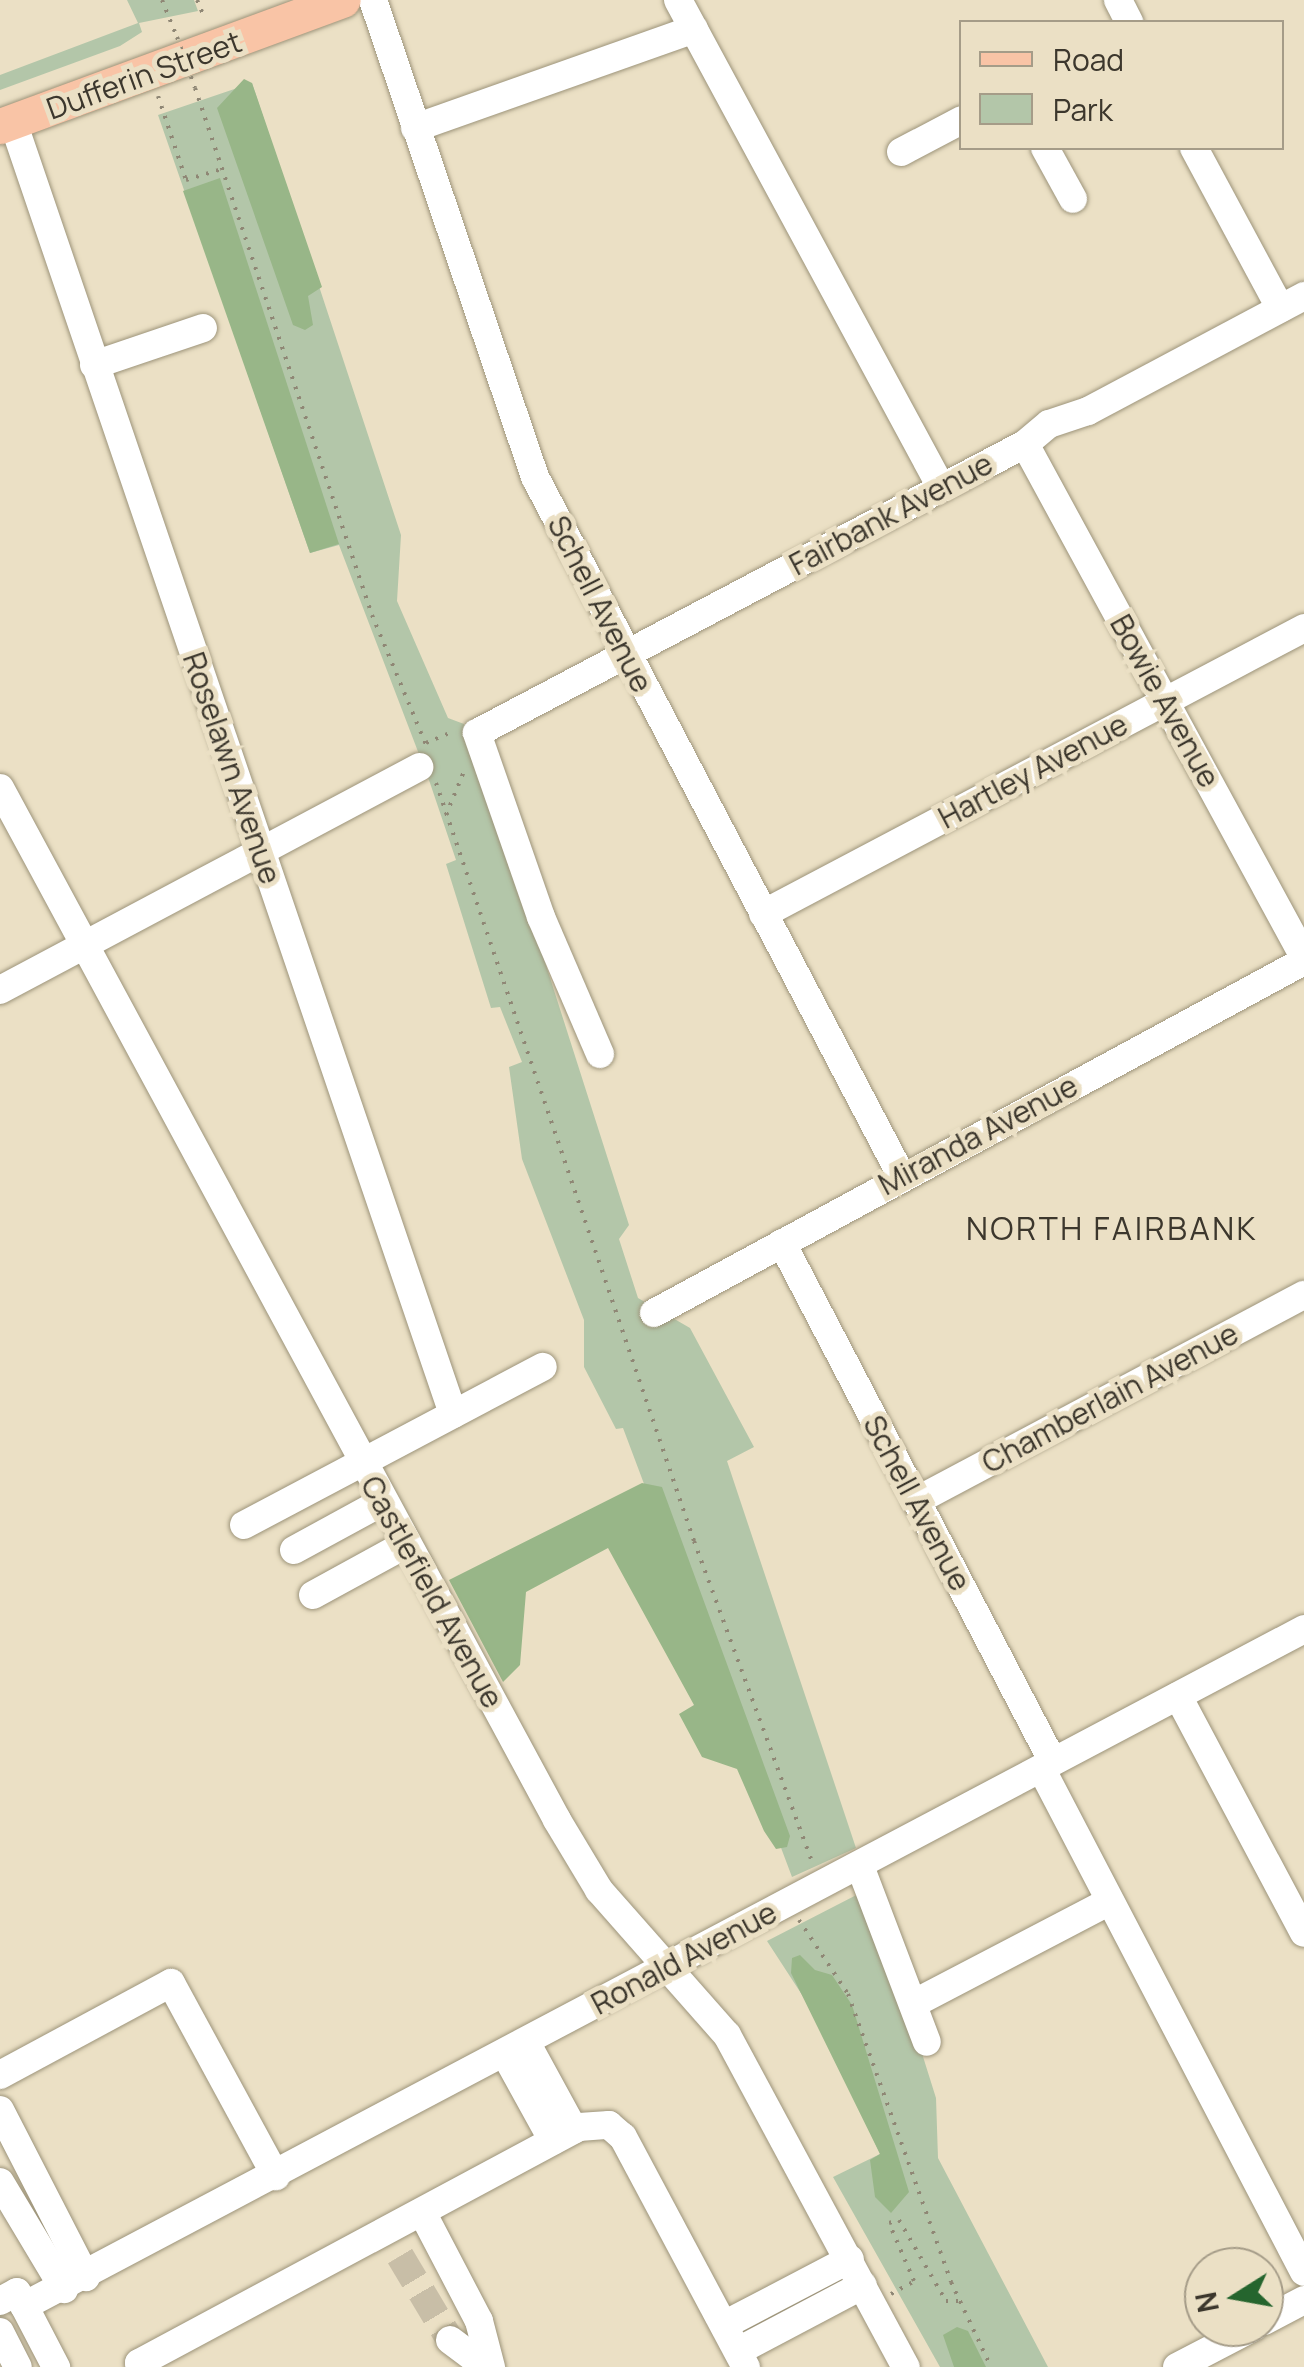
<!DOCTYPE html>
<style>
body{margin:0}
#map{position:relative;width:1304px;height:2367px;overflow:hidden;background:#ebe0c5;font-family:Manrope,sans-serif}
div>[style]{position:absolute}
.green>*{inset:0;background:#b3c6a9}
.forest>*{inset:0;background:#98b688}
.minor-tunnel>*{height:28px;margin-top:-14px;transform-origin:0;background:repeating-linear-gradient(90deg,#c8bea7 0 28px,transparent 0 42px)}
.path>*{height:4px;margin-top:-2px;transform-origin:0;background:repeating-linear-gradient(90deg,#8f8775 0 2.5px,transparent 0 10.5px)}
.roads{filter:drop-shadow(0 0 2px #9d947a) drop-shadow(0 0 2px #9d947a)}
.minor>*{height:28px;margin:-14px;padding:0 14px;transform-origin:14px;border-radius:14px;background:#fff}
.major>*{height:35px;margin:-17.5px;padding:0 17.5px;transform-origin:17.5px;border-radius:17.5px;background:#f9c4a6}
.path-bridge>*{height:4px;margin-top:-2px;transform-origin:0;background:repeating-linear-gradient(90deg,#8f8775 0 2.5px,transparent 0 10.5px)}
span{translate:-50% -50%;white-space:nowrap;text-align:center;line-height:1.15;-webkit-text-stroke:10px #ebe0c5;paint-order:stroke}
.street-label{font-size:30px;color:#3c372d}
.neighbourhood-label{font-size:32px;color:#3c372d;letter-spacing:2.5px}
.legend{position:absolute;left:959px;top:20px;width:325px;height:130px;box-sizing:border-box;background:#ebe0c5;border:2px solid #a59c88;margin:0;padding:12px 18px;list-style:none;font-size:30px;color:#3c372d}
.legend li{display:flex;align-items:center;gap:20px;height:50px}
.legend b{width:50px;border:2px solid #a59c88}
.north{position:absolute;left:1184px;top:2247px;width:100px;height:100px;box-sizing:border-box;background:#ebe0c5;border:2px solid #a59c88;border-radius:50%;rotate:259deg;font-size:28px;font-weight:700;line-height:40px;text-align:center;color:#3c372d}
.north::after{content:'';display:block;margin:auto;width:35px;height:45px;background:#25652e;clip-path:polygon(50% 0,100% 100%,50% 72%,0 100%)}
</style>
<div id="map">
<div class="green">
<div style="clip-path:polygon(127px 0,194px 0,198px 11px,139px 23px,142px 32px,120px 46px,0 90px,0 75px,138px 23px)"></div>
<div style="clip-path:polygon(252px 83px,401px 535px,397px 601px,448px 718px,464px 724px,483px 768px,629px 1225px,619px 1239px,638px 1298px,690px 1328px,754px 1447px,727px 1461px,856px 1848px,792px 1877px,623px 1428px,616px 1429px,584px 1367px,584px 1320px,522px 1159px,509px 1067px,522px 1062px,500px 1007px,491px 1008px,446px 864px,456px 860px,430px 783px,339px 545px,310px 553px,158px 115px)"></div>
<div style="clip-path:polygon(870px 1888px,936px 2098px,938px 2158px,1048px 2367px,940px 2367px,833px 2177px,880px 2154px,819px 2021px,767px 1941px)"></div>
</div>
<div class="forest">
<div style="clip-path:polygon(244px 79px,252px 83px,322px 287px,308px 296px,313px 325px,305px 330px,293px 325px,217px 108px)"></div>
<div style="clip-path:polygon(220px 178px,339px 544px,310px 553px,183px 191px)"></div>
<div style="clip-path:polygon(642px 1483px,662px 1487px,790px 1836px,787px 1847px,776px 1849px,764px 1831px,737px 1769px,702px 1757px,679px 1714px,694px 1705px,608px 1548px,526px 1592px,520px 1665px,503px 1682px,449px 1580px)"></div>
<div style="clip-path:polygon(800px 1955px,815px 1970px,832px 1975px,852px 2005px,909px 2192px,891px 2213px,875px 2197px,870px 2160px,880px 2154px,791px 1973px,792px 1958px)"></div>
<div style="clip-path:polygon(957px 2327px,968px 2331px,986px 2367px,954px 2367px,943px 2335px)"></div>
</div>
<div class="minor-tunnel">
<div style="left:400px;top:2256px;width:98px;rotate:59.2deg"></div>
</div>
<div class="path">
<div style="left:162px;top:0;width:35px;rotate:68deg"></div>
<div style="left:197px;top:0;width:15px;rotate:67deg"></div>
<div style="left:195px;top:88px;width:556px;rotate:71.43deg"></div>
<div style="left:372px;top:615px;width:141px;rotate:67.4deg"></div>
<div style="left:158px;top:96px;width:89px;rotate:71.6deg"></div>
<div style="left:186px;top:180px;width:38px;rotate:-17deg"></div>
<div style="left:426px;top:743px;width:30px;rotate:-23deg"></div>
<div style="left:436px;top:783px;width:801px;rotate:71.2deg"></div>
<div style="left:694px;top:1541px;width:345px;rotate:69.8deg"></div>
<div style="left:446px;top:815px;width:50px;rotate:-67.6deg"></div>
<div style="left:799px;top:1920px;width:89px;rotate:56.5deg"></div>
<div style="left:848px;top:1994px;width:306px;rotate:70.3deg"></div>
<div style="left:951px;top:2282px;width:94px;rotate:64.8deg"></div>
<div style="left:891px;top:2294px;width:26px;rotate:-29deg"></div>
<div style="left:914px;top:2281px;width:63px;rotate:-113.3deg"></div>
<div style="left:889px;top:2223px;width:10px;rotate:-17deg"></div>
<div style="left:899px;top:2220px;width:94px;rotate:59.9deg"></div>
<div style="left:946px;top:2301px;width:12px"></div>
</div>
<div class="roads">
<div class="minor">
<div style="left:373px;top:0;width:504px;rotate:71.24deg"></div>
<div style="left:535px;top:477px;width:788px;rotate:62.33deg"></div>
<div style="left:678px;top:0;width:553px;rotate:61.63deg"></div>
<div style="left:1118px;top:0;width:25px;rotate:63deg"></div>
<div style="left:13px;top:122px;width:1365px;rotate:71.19deg"></div>
<div style="left:415px;top:128px;width:296px;rotate:-19.5deg"></div>
<div style="left:1045px;top:148px;width:58px;rotate:61.2deg"></div>
<div style="left:1194px;top:148px;width:182px;rotate:61.7deg"></div>
<div style="left:901px;top:152px;width:69px;rotate:-27.7deg"></div>
<div style="left:94px;top:365px;width:115px;rotate:-18.7deg"></div>
<div style="left:1025px;top:444px;width:584px;rotate:61.46deg"></div>
<div style="left:0;top:788px;width:1173px;rotate:61.64deg"></div>
<div style="left:557px;top:1820px;width:82px;rotate:59deg"></div>
<div style="left:599px;top:1890px;width:193px;rotate:48.6deg"></div>
<div style="left:727px;top:2035px;width:377px;rotate:61.7deg"></div>
<div style="left:763px;top:914px;width:612px;rotate:-27.86deg"></div>
<div style="left:0;top:990px;width:475px;rotate:-28deg"></div>
<div style="left:600px;top:1054px;width:149px;rotate:-113.3deg"></div>
<div style="left:541px;top:917px;width:195px;rotate:-109.2deg"></div>
<div style="left:477px;top:733px;width:620px;rotate:-27.81deg"></div>
<div style="left:1025px;top:444px;width:31px;rotate:-40deg"></div>
<div style="left:1049px;top:424px;width:41px;rotate:-18.4deg"></div>
<div style="left:1088px;top:411px;width:245px;rotate:-28deg"></div>
<div style="left:782px;top:1243px;width:585px;rotate:62.43deg"></div>
<div style="left:654px;top:1313px;width:739px;rotate:-28.44deg"></div>
<div style="left:916px;top:1501px;width:439px;rotate:-28deg"></div>
<div style="left:244px;top:1525px;width:338px;rotate:-27.9deg"></div>
<div style="left:294px;top:1550px;width:100px;rotate:-28.6deg"></div>
<div style="left:313px;top:1595px;width:106px;rotate:-28.7deg"></div>
<div style="left:1178px;top:1696px;width:268px;rotate:62deg"></div>
<div style="left:1042px;top:1770px;width:566px;rotate:62.44deg"></div>
<div style="left:860px;top:1866px;width:188px;rotate:69.2deg"></div>
<div style="left:913px;top:2004px;width:220px;rotate:-27.6deg"></div>
<div style="left:526px;top:2042px;width:100px;rotate:61.4deg"></div>
<div style="left:505px;top:2054px;width:99px;rotate:61.1deg"></div>
<div style="left:0;top:2075px;width:194px;rotate:-28.3deg"></div>
<div style="left:171px;top:1983px;width:220px;rotate:61.5deg"></div>
<div style="left:0;top:2110px;width:188px;rotate:62.8deg"></div>
<div style="left:0;top:2182px;width:125px;rotate:59.1deg"></div>
<div style="left:422px;top:2212px;width:123px;rotate:62.4deg"></div>
<div style="left:479px;top:2321px;width:48px;rotate:75.4deg"></div>
<div style="left:0;top:2301px;width:19px;rotate:-28deg"></div>
<div style="left:17px;top:2292px;width:85px;rotate:62.5deg"></div>
<div style="left:24px;top:2306px;width:1448px;rotate:-27.87deg"></div>
<div style="left:1264px;top:2321px;width:45px;rotate:-27.7deg"></div>
<div style="left:724px;top:2325px;width:142px;rotate:-27.6deg"></div>
<div style="left:0;top:2332px;width:39px;rotate:63deg"></div>
<div style="left:450px;top:2340px;width:45px;rotate:36.9deg"></div>
<div style="left:738px;top:2351px;width:141px;rotate:-27.8deg"></div>
<div style="left:142px;top:2367px;width:5px;rotate:-127deg"></div>
<div style="left:139px;top:2363px;width:499px;rotate:-28.2deg"></div>
<div style="left:579px;top:2127px;width:30px;rotate:-4deg"></div>
<div style="left:609px;top:2125px;width:18px;rotate:41deg"></div>
<div style="left:623px;top:2137px;width:261px;rotate:61.9deg"></div>
<div style="left:1177px;top:2367px;width:87px;rotate:-27.5deg"></div>
</div>
<div class="major">
<div style="left:0;top:126px;width:365px;rotate:-20.2deg"></div>
</div>
</div>
<div class="path-bridge">
<div style="left:177px;top:37px;width:54px;rotate:70.6deg"></div>
</div>
<div class="street-label">
<span style="left:144px;top:75px;rotate:-20deg">Dufferin Street</span>
<span style="left:891px;top:514px;rotate:-28deg">Fairbank Avenue</span>
<span style="left:600px;top:604px;rotate:63deg">Schell Avenue</span>
<span style="left:1165px;top:701px;rotate:61deg">Bowie Avenue</span>
<span style="left:232px;top:768px;rotate:71deg">Roselawn Avenue</span>
<span style="left:1033px;top:771px;rotate:-28deg">Hartley Avenue</span>
<span style="left:978px;top:1135px;rotate:-28deg">Miranda Avenue</span>
<span style="left:1110px;top:1398px;rotate:-28deg">Chamberlain Avenue</span>
<span style="left:917px;top:1503px;rotate:62deg">Schell Avenue</span>
<span style="left:432px;top:1592px;rotate:61deg">Castlefield Avenue</span>
<span style="left:684px;top:1958px;rotate:-28deg">Ronald Avenue</span>
</div>
<div class="neighbourhood-label">
<span style="left:1112px;top:1228px">NORTH FAIRBANK</span>
</div>
<ul class="legend">
<li><b style="height:12px;background:#f9c4a6"></b>Road</li>
<li><b style="height:28px;background:#b3c6a9"></b>Park</li>
</ul>
<div class="north">N</div>
</div>
